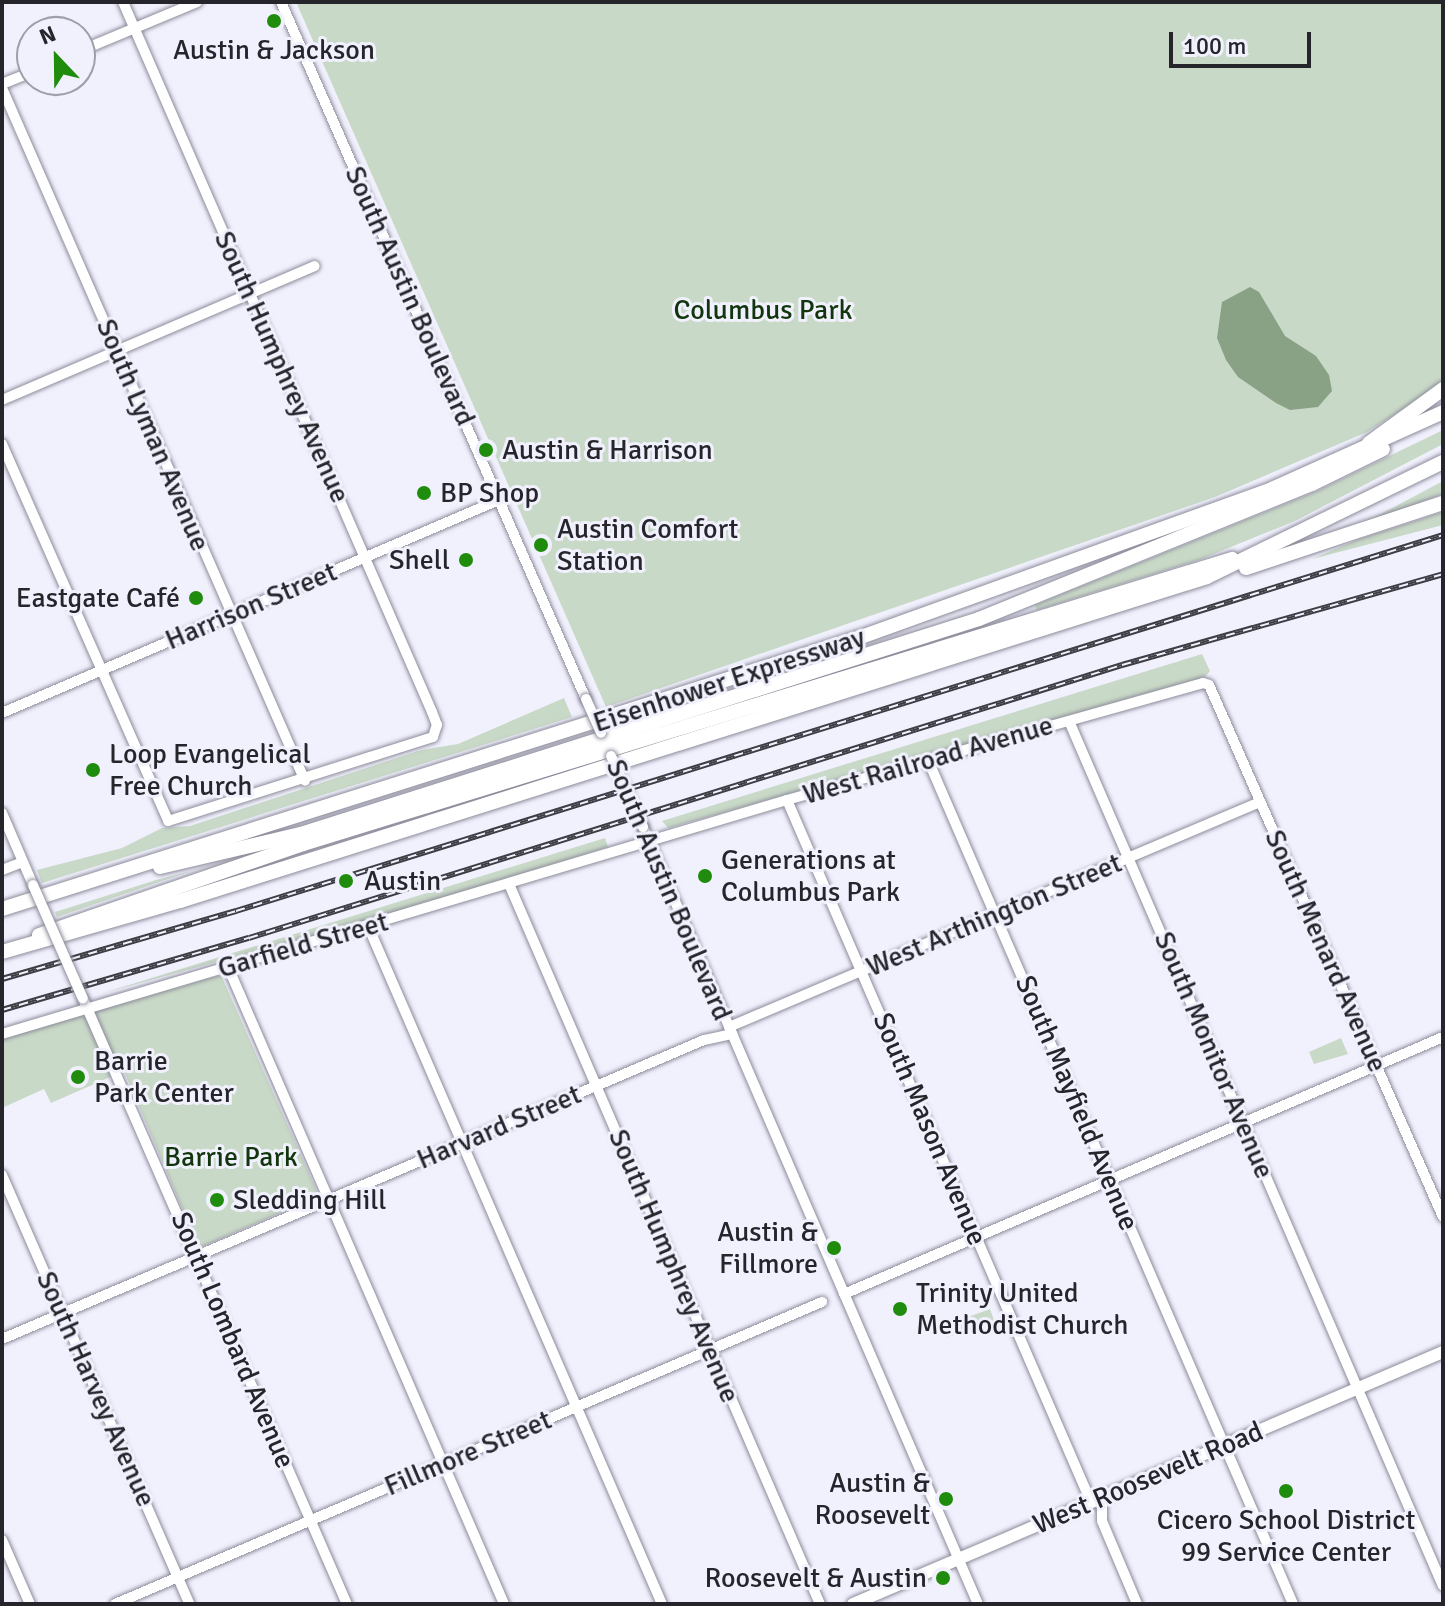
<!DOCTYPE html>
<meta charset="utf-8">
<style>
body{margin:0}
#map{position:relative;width:1445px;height:1606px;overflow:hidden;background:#f1f1fe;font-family:Signika,sans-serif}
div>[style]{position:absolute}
.green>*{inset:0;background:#c9d9c7;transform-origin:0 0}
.water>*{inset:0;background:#89a185}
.roads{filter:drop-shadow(0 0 2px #8b8b9a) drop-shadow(0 0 2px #8b8b9a)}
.minor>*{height:10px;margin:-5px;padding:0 5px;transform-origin:5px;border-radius:5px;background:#fff}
.major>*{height:12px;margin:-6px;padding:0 6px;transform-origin:6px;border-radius:6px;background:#fff}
.highway>*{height:14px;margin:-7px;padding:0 7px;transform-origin:7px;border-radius:7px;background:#fff}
.rail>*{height:6px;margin-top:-3px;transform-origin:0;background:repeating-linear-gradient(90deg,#f1f1fe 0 9px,#3d3d44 0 18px);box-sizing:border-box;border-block:2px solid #3d3d44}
.bridges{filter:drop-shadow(0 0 2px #8b8b9a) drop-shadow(0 0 2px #8b8b9a)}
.minor-bridge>*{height:10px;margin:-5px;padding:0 5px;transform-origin:5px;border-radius:5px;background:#fff}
.dots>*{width:22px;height:22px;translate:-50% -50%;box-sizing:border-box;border:4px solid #f1f1fe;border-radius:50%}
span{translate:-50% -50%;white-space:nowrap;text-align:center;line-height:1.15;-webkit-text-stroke:6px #f1f1fe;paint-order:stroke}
.poi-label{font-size:28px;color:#25252b}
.left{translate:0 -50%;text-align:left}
.right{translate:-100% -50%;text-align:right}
.street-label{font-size:28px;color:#25252b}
.park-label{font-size:28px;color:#11350c}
.frame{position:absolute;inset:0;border:4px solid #25252b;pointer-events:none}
.north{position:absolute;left:16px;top:16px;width:80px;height:80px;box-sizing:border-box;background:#f1f1fe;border:2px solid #9f9faa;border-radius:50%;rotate:338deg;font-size:22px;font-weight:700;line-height:32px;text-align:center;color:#25252b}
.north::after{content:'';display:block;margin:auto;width:28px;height:36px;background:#1f8c0d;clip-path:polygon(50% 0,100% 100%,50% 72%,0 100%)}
.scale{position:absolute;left:1169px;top:32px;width:142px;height:36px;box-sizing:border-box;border:4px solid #25252b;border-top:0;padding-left:10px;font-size:24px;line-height:28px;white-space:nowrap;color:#25252b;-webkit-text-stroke:6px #f1f1fe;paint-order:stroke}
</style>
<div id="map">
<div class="green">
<div style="clip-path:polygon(296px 2px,1443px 2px,1443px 384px,1367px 432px,1215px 497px,606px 707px)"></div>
<div style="clip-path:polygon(1443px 430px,1443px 444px,1295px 521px,1199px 560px,1037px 610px,1035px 605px,1317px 491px)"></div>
<div style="clip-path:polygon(1443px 481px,1443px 494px,1358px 525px,1381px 514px)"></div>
<div style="clip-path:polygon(1443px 512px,1443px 525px,1312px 559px,1359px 539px)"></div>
<div style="clip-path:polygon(1202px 654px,1210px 671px,1205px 677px,668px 828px,662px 821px)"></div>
<div style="clip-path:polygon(564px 698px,572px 717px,42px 883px,37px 870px,122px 848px,162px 828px,190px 826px,421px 750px,458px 744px)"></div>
<div style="clip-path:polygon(605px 838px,608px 847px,412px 908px,100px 994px)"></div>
<div style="clip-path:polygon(191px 871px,57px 917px,55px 912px,156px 880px)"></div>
<div style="clip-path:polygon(221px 975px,319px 1196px,199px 1248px,124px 1071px,51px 1103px,44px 1089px,2px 1108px,2px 1036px,79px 1014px,86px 1018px,98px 1009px)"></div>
<div style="clip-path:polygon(1341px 1038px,1348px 1054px,1314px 1064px,1309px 1052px)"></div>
<div style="left:990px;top:1309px;width:12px;height:51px;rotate:70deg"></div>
</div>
<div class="water">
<div style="clip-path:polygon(1250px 287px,1259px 292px,1285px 336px,1316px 356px,1329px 375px,1332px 391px,1318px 407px,1290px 410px,1276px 403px,1238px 377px,1226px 360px,1217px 338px,1222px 302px)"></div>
</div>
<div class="roads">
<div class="minor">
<div style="left:281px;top:2px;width:761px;rotate:66.37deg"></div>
<div style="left:80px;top:51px;width:127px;rotate:-22.7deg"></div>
<div style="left:2px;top:84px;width:32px;rotate:-22deg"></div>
<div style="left:2px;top:88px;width:756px;rotate:66.38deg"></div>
<div style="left:2px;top:400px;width:340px;rotate:-23.2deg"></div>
<div style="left:2px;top:444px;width:412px;rotate:66.2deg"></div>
<div style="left:168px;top:821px;width:278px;rotate:-17.6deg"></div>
<div style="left:433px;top:737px;width:13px;rotate:-72deg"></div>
<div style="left:437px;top:725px;width:14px;rotate:-111deg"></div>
<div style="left:432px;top:712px;width:774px;rotate:-113.52deg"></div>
<div style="left:2px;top:713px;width:541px;rotate:-23.2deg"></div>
<div style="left:1069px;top:721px;width:942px;rotate:66.62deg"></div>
<div style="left:928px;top:760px;width:920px;rotate:66.61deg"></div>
<div style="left:787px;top:800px;width:765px;rotate:66.59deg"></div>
<div style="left:2px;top:813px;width:78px;rotate:66.7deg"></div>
<div style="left:643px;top:827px;width:846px;rotate:66.68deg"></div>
<div style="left:2px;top:870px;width:22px;rotate:-21deg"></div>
<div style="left:509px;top:884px;width:784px;rotate:66.64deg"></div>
<div style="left:368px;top:926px;width:739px;rotate:66.56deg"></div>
<div style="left:228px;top:967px;width:694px;rotate:66.57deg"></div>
<div style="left:84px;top:1001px;width:658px;rotate:66.44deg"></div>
<div style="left:729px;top:1027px;width:577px;rotate:-22.96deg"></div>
<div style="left:2px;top:1034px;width:819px;rotate:-16.6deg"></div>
<div style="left:787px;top:800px;width:432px;rotate:-15.7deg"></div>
<div style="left:1203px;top:683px;width:6px;rotate:18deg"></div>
<div style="left:1209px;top:685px;width:581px;rotate:66.26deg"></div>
<div style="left:2px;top:1175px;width:468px;rotate:66.4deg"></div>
<div style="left:844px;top:1294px;width:652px;rotate:-23.22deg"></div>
<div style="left:2px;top:1339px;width:763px;rotate:-23.07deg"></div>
<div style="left:704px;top:1040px;width:29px;rotate:-12deg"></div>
<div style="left:1102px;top:1498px;width:23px;rotate:90deg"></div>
<div style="left:1102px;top:1521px;width:90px;rotate:67.1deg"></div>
<div style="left:2px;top:1540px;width:70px;rotate:66.4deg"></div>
<div style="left:115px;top:1604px;width:769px;rotate:-23.13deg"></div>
</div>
<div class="major">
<div style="left:853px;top:1604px;width:642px;rotate:-23.13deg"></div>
</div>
<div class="highway">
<div style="left:1369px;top:443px;width:92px;rotate:-36.1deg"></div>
<div style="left:1246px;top:568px;width:207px;rotate:-18.3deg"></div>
<div style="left:160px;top:867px;width:145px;rotate:-13.2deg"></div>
<div style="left:301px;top:834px;width:711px;rotate:-17.59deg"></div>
<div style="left:979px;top:619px;width:359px;rotate:-22.1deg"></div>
<div style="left:1312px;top:484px;width:79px;rotate:-26.2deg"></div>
<div style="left:2px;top:909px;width:901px;rotate:-17.57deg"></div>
<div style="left:861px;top:637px;width:437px;rotate:-19.8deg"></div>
<div style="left:1272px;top:489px;width:188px;rotate:-24.2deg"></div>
<div style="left:39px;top:935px;width:279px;rotate:-19deg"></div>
<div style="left:303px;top:844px;width:972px;rotate:-17.06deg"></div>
<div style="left:2px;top:952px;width:185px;rotate:-16deg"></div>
<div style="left:180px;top:901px;width:1077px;rotate:-17.51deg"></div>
<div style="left:1207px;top:577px;width:263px;rotate:-26deg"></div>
</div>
</div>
<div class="rail">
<div style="left:2px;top:979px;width:244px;rotate:-16.2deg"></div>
<div style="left:236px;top:911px;width:1264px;rotate:-17.3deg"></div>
<div style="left:2px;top:1010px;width:257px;rotate:-16.3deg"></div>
<div style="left:249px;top:938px;width:915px;rotate:-17.37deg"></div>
<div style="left:1122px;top:665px;width:334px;rotate:-15.8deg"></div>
</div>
<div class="bridges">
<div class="minor-bridge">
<div style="left:586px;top:699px;width:37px;rotate:66deg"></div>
<div style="left:611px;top:756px;width:78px;rotate:65.7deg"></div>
<div style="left:33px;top:885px;width:124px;rotate:66.3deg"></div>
</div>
</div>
<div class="dots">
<div style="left:274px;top:21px;background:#1f8c0d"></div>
<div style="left:486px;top:450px;background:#1f8c0d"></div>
<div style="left:424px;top:493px;background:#1f8c0d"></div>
<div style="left:541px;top:545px;background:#1f8c0d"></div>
<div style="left:466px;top:560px;background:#1f8c0d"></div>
<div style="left:196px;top:598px;background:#1f8c0d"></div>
<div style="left:93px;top:770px;background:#1f8c0d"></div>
<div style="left:705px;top:876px;background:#1f8c0d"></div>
<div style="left:346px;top:881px;background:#1f8c0d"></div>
<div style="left:78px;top:1077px;background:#1f8c0d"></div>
<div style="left:217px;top:1200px;background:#1f8c0d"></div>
<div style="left:834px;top:1248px;background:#1f8c0d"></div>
<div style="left:900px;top:1309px;background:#1f8c0d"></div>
<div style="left:1286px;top:1491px;background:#1f8c0d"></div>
<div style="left:946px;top:1499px;background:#1f8c0d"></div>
<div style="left:943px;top:1578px;background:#1f8c0d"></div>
</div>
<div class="poi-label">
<span style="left:274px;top:50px">Austin &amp; Jackson</span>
<span class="left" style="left:502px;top:450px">Austin &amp; Harrison</span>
<span class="left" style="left:440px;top:493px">BP Shop</span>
<span class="left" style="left:557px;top:545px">Austin Comfort<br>Station</span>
<span class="right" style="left:450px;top:560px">Shell</span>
<span class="right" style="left:180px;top:598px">Eastgate Café</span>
<span class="left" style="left:109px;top:770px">Loop Evangelical<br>Free Church</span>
<span class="left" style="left:721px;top:876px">Generations at<br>Columbus Park</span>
<span class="left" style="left:364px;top:881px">Austin</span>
<span class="left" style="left:94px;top:1077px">Barrie<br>Park Center</span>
<span class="left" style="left:233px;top:1200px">Sledding Hill</span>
<span class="right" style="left:818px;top:1248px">Austin &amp;<br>Fillmore</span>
<span class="left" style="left:916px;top:1309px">Trinity United<br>Methodist Church</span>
<span class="right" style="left:930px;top:1499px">Austin &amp;<br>Roosevelt</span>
<span style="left:1286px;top:1536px">Cicero School District<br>99 Service Center</span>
<span class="right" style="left:927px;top:1578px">Roosevelt &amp; Austin</span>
</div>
<div class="street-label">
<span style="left:410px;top:296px;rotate:66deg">South Austin Boulevard</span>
<span style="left:282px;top:367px;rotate:66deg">South Humphrey Avenue</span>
<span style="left:153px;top:435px;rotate:67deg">South Lyman Avenue</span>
<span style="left:251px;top:606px;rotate:-23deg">Harrison Street</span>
<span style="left:729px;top:680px;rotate:-18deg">Eisenhower Expressway</span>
<span style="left:928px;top:760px;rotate:-16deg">West Railroad Avenue</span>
<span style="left:669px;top:890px;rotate:67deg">South Austin Boulevard</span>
<span style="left:994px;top:915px;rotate:-23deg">West Arthington Street</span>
<span style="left:303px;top:945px;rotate:-16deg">Garfield Street</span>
<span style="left:1326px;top:951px;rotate:66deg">South Menard Avenue</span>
<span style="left:1214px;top:1055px;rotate:67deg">South Monitor Avenue</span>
<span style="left:1077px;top:1103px;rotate:67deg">South Mayfield Avenue</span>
<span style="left:499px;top:1127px;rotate:-23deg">Harvard Street</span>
<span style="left:930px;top:1129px;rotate:67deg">South Mason Avenue</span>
<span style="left:674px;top:1266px;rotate:67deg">South Humphrey Avenue</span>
<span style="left:233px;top:1340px;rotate:67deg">South Lombard Avenue</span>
<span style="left:96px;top:1389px;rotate:66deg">South Harvey Avenue</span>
<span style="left:468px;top:1453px;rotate:-23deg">Fillmore Street</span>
<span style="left:1148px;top:1478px;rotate:-23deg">West Roosevelt Road</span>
</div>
<div class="park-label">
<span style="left:763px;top:310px">Columbus Park</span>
<span style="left:231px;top:1157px">Barrie Park</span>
</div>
<div class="frame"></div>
<div class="north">N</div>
<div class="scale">100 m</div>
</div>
